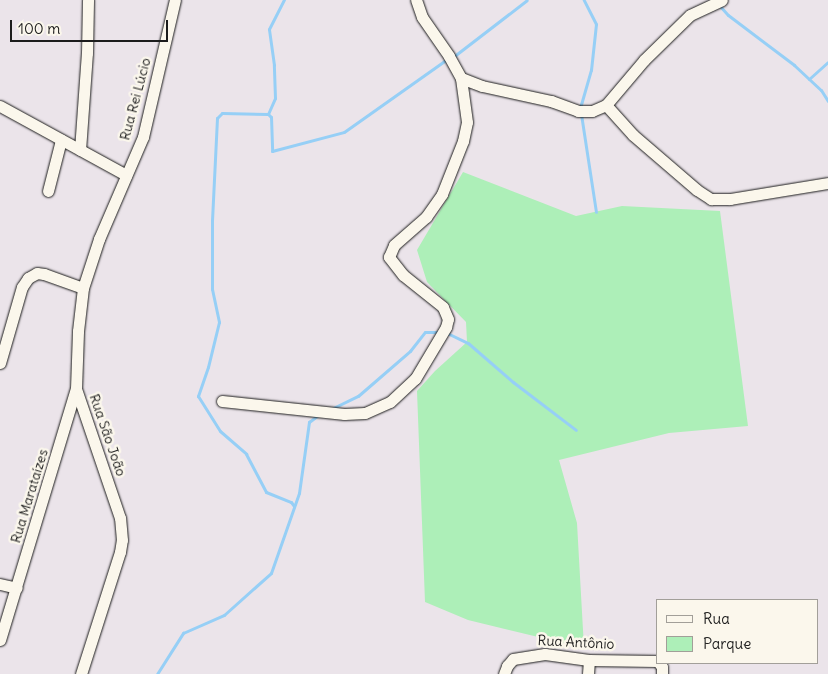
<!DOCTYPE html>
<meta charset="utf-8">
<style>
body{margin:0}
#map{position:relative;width:828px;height:674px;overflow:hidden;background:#ebe4ea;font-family:Delius,sans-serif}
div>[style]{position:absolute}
.green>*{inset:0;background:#adefb8}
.stream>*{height:3px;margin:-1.5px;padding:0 1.5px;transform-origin:1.5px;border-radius:1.5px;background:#96cff6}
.roads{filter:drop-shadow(0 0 1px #1c1c1c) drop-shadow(0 0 1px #1c1c1c)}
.street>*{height:11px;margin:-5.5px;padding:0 5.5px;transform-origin:5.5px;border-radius:5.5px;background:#fbf7ec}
span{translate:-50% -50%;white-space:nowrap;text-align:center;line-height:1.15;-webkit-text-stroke:5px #fbf7ec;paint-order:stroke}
.street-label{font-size:14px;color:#1c1c1c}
.legend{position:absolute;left:656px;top:599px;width:162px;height:65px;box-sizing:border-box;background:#fbf7ec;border:1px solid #a29f99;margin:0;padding:6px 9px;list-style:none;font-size:15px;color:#1c1c1c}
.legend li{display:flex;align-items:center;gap:10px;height:25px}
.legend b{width:25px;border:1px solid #a29f99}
.scale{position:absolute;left:10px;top:20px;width:158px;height:22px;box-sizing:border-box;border:2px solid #1c1c1c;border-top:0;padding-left:6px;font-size:15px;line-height:18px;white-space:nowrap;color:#1c1c1c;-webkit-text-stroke:4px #fbf7ec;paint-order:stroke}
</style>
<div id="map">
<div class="green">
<div style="clip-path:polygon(463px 172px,576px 216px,622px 206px,720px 211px,748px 426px,669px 433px,559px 460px,577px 523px,584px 648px,468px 620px,425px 602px,417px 391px,435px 371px,467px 342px,466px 322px,427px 282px,417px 250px)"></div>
</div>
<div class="stream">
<div style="left:719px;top:5px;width:13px;rotate:48deg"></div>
<div style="left:728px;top:15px;width:83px;rotate:37.1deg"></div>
<div style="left:794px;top:65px;width:37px;rotate:43deg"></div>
<div style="left:821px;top:90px;width:13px;rotate:58deg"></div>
<div style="left:453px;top:57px;width:93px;rotate:-37.6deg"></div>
<div style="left:809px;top:79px;width:25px;rotate:-42deg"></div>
<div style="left:580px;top:108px;width:40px;rotate:-74deg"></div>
<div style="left:591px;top:70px;width:46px;rotate:-83.8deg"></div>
<div style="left:596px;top:24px;width:27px;rotate:-117deg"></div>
<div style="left:268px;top:114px;width:46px;rotate:-178.8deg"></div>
<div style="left:222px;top:113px;width:7px;rotate:135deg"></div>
<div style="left:217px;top:118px;width:103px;rotate:92.8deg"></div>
<div style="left:212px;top:221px;width:68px;rotate:90deg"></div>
<div style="left:212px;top:289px;width:34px;rotate:78deg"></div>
<div style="left:219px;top:322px;width:46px;rotate:103.7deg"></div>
<div style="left:208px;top:367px;width:31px;rotate:109deg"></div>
<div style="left:198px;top:396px;width:41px;rotate:57.8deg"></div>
<div style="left:220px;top:431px;width:35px;rotate:41deg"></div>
<div style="left:246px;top:454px;width:43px;rotate:62.2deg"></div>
<div style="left:266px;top:492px;width:27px;rotate:22deg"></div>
<div style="left:291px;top:502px;width:5px;rotate:53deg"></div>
<div style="left:268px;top:114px;width:4px;rotate:45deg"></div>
<div style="left:271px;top:117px;width:34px;rotate:88deg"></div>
<div style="left:272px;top:151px;width:74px;rotate:-14.8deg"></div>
<div style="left:344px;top:132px;width:126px;rotate:-35.3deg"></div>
<div style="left:268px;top:114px;width:17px;rotate:-66deg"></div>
<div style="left:275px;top:98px;width:33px;rotate:-92deg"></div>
<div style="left:274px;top:65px;width:36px;rotate:-98deg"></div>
<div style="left:269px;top:29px;width:33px;rotate:-63deg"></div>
<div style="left:581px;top:114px;width:99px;rotate:81.3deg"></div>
<div style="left:445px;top:332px;width:25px;rotate:26deg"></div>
<div style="left:468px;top:343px;width:60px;rotate:40.9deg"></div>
<div style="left:513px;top:382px;width:79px;rotate:37.3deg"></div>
<div style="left:331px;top:409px;width:30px;rotate:-26deg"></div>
<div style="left:358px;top:396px;width:69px;rotate:-40.9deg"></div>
<div style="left:410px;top:351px;width:24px;rotate:-52deg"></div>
<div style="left:425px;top:332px;width:14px"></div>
<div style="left:157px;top:674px;width:49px;rotate:-57.6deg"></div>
<div style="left:183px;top:633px;width:45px;rotate:-23.7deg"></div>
<div style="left:224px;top:615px;width:63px;rotate:-41.8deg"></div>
<div style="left:271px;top:573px;width:85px;rotate:-70.7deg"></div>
<div style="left:299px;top:493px;width:72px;rotate:-82deg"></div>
<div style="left:309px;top:422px;width:10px;rotate:-37deg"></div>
</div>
<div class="roads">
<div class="street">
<div style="left:461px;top:78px;width:22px;rotate:21deg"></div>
<div style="left:482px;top:86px;width:71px;rotate:12.3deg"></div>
<div style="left:551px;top:101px;width:29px;rotate:20deg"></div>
<div style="left:578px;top:111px;width:14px"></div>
<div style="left:592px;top:111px;width:15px;rotate:-23deg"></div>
<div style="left:606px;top:105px;width:59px;rotate:-49.8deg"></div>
<div style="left:644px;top:60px;width:64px;rotate:-44.4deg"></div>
<div style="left:690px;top:15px;width:35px;rotate:-25deg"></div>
<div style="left:606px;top:105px;width:40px;rotate:48deg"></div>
<div style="left:633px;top:135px;width:84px;rotate:40.7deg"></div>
<div style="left:697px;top:190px;width:17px;rotate:33deg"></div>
<div style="left:711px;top:199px;width:19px"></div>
<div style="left:730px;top:199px;width:99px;rotate:-9.3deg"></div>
<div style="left:0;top:106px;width:144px;rotate:28.7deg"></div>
<div style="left:80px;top:150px;width:97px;rotate:-85.9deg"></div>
<div style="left:87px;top:53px;width:53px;rotate:-88.9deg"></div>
<div style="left:48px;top:191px;width:53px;rotate:-75.7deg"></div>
<div style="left:0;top:363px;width:79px;rotate:-73.9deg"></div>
<div style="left:22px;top:287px;width:11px;rotate:-56deg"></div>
<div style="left:28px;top:278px;width:10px;rotate:-29deg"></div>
<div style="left:37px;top:273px;width:7px;rotate:8deg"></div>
<div style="left:44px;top:274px;width:41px;rotate:19.7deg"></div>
<div style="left:222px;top:401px;width:123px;rotate:6.1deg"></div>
<div style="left:344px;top:414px;width:21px;rotate:-3deg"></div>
<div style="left:365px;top:413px;width:27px;rotate:-24deg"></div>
<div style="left:390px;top:402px;width:34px;rotate:-43deg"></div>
<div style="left:415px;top:379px;width:61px;rotate:-59.2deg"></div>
<div style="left:446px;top:327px;width:8px;rotate:-76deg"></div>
<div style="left:448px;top:319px;width:13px;rotate:-113deg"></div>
<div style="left:443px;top:307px;width:51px;rotate:-141.3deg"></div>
<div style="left:403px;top:275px;width:23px;rotate:-128deg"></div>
<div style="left:389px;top:257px;width:13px;rotate:-67deg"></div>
<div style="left:394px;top:245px;width:43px;rotate:-41.2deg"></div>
<div style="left:426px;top:217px;width:28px;rotate:-55deg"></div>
<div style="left:442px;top:194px;width:57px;rotate:-68.4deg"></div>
<div style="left:463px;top:141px;width:19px;rotate:-78deg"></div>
<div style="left:467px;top:122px;width:44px;rotate:-97.8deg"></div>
<div style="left:461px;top:78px;width:25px;rotate:-119deg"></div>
<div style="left:449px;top:56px;width:47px;rotate:-124.7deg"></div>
<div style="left:422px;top:17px;width:18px;rotate:-109deg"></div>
<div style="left:0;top:584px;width:17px;rotate:13deg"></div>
<div style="left:0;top:640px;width:262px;rotate:-73.2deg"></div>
<div style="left:659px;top:663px;width:5px;rotate:53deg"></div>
<div style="left:662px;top:667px;width:7px;rotate:90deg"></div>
<div style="left:81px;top:674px;width:128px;rotate:-72.3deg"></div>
<div style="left:120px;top:552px;width:12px;rotate:-81deg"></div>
<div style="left:122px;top:540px;width:22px;rotate:-95deg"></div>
<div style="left:120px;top:518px;width:136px;rotate:-108.8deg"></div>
<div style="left:76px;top:389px;width:58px;rotate:-88deg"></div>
<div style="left:78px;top:331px;width:43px;rotate:-83.4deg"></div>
<div style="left:83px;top:288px;width:52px;rotate:-71.9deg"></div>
<div style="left:99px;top:239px;width:111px;rotate:-66.7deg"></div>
<div style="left:143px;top:137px;width:141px;rotate:-76.9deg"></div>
<div style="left:504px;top:674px;width:9px;rotate:-69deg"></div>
<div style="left:507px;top:666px;width:9px;rotate:-49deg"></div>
<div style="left:513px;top:659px;width:32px;rotate:-9deg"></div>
<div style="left:545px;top:654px;width:44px;rotate:7.8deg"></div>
<div style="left:589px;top:660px;width:68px;rotate:0.8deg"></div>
<div style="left:588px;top:674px;width:14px;rotate:-86deg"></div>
</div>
</div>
<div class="street-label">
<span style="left:135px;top:99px;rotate:-75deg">Rua Rei Lúcio</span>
<span style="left:108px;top:435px;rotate:71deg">Rua São João</span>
<span style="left:29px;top:496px;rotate:-73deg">Rua Marataízes</span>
<span style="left:576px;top:642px;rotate:3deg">Rua Antônio</span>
</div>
<ul class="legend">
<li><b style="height:6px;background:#fbf7ec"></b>Rua</li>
<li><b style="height:14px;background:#adefb8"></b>Parque</li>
</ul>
<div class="scale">100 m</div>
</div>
